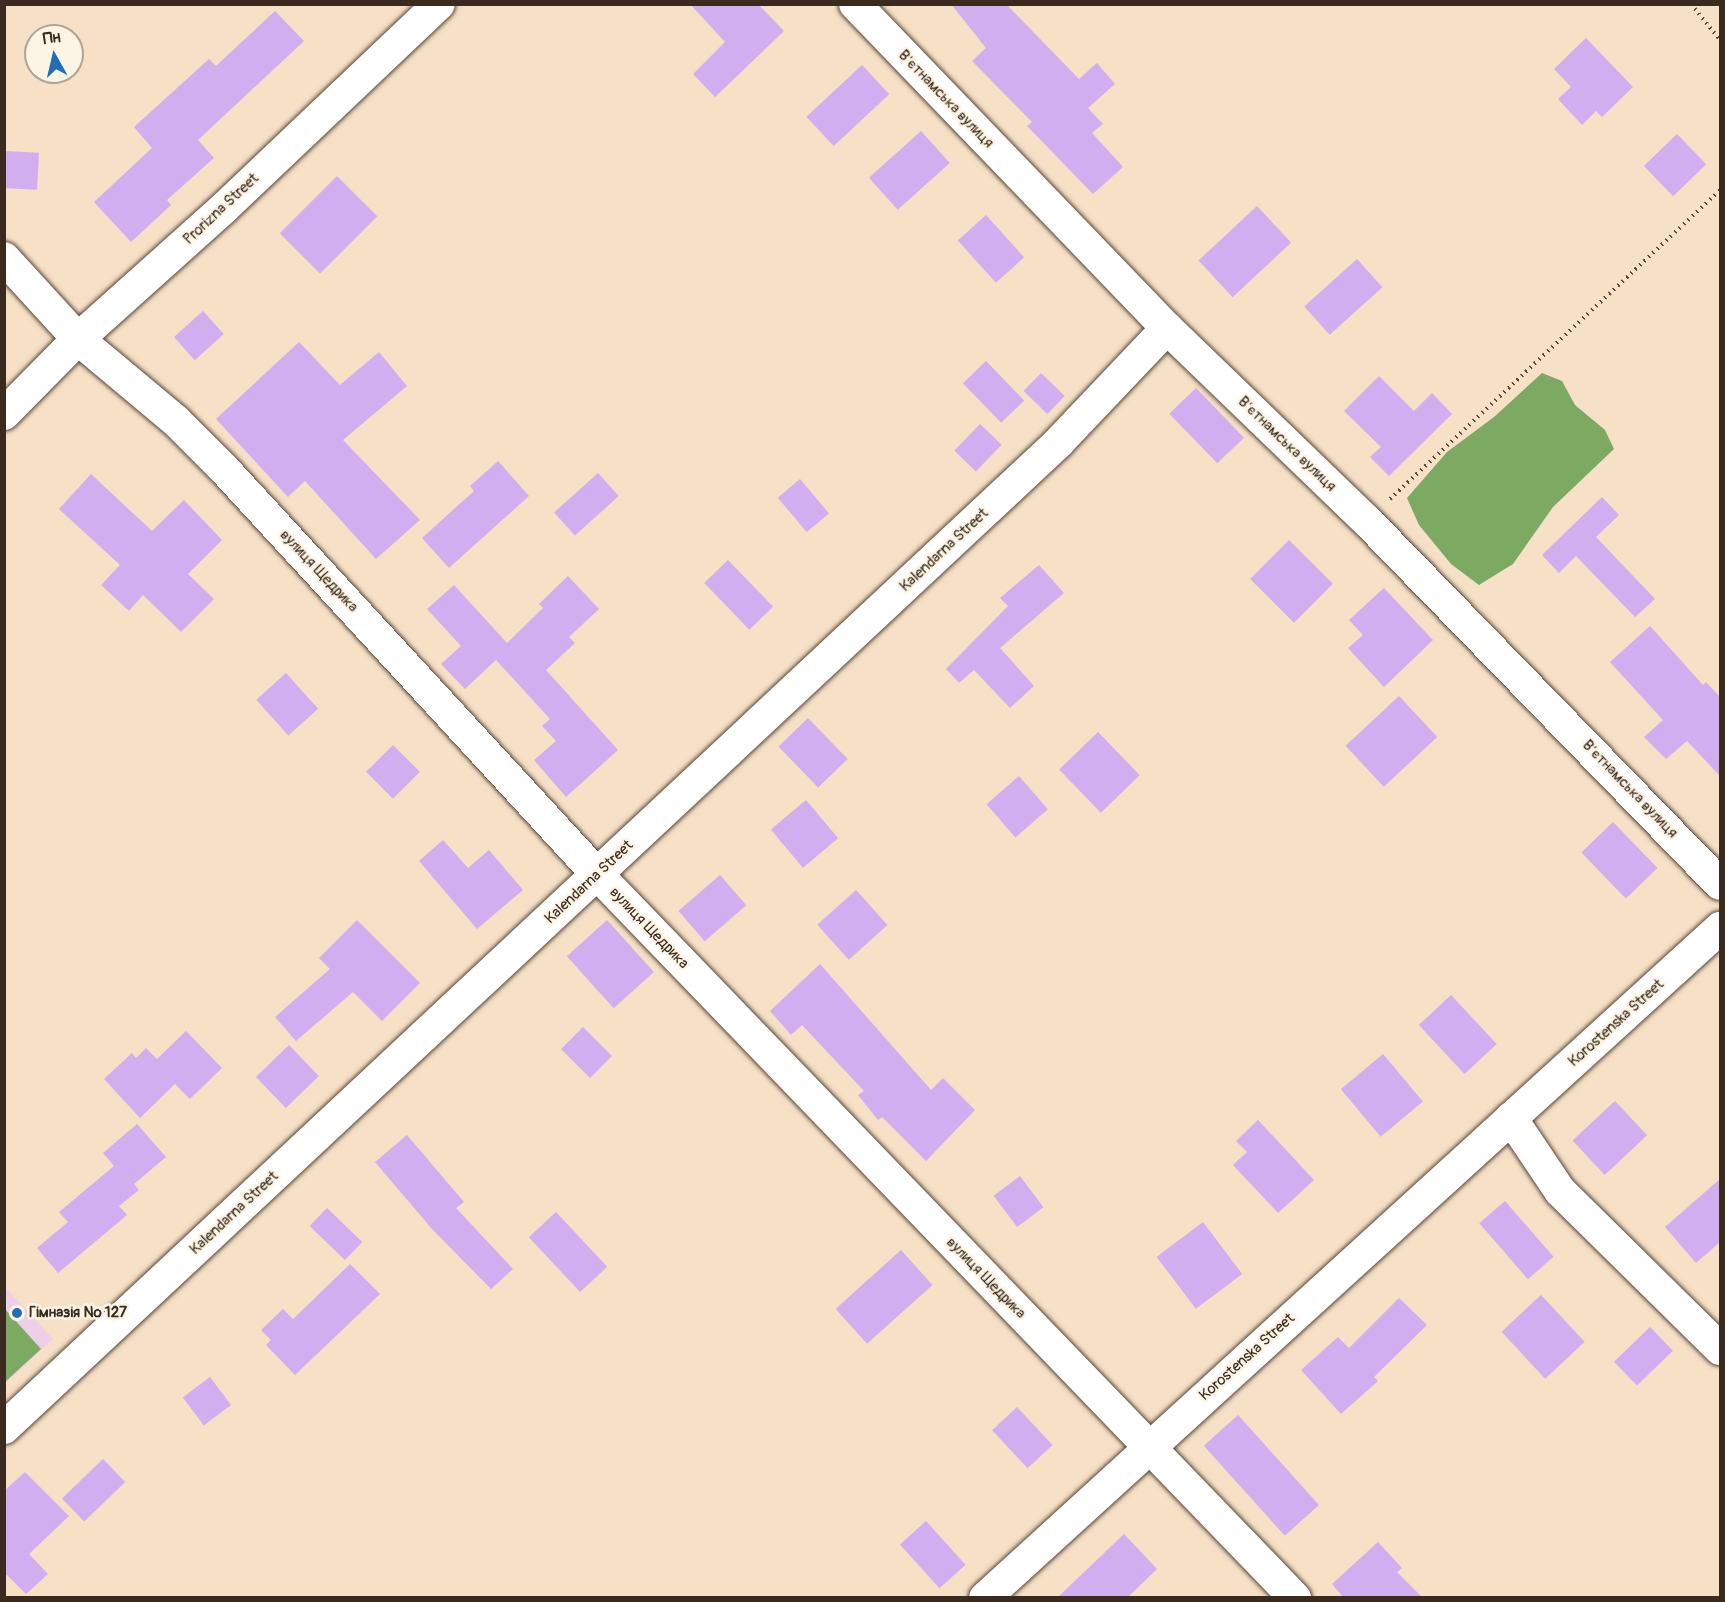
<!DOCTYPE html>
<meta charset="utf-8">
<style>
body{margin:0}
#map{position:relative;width:1725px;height:1602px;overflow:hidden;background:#f6e0c6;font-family:Pangolin,sans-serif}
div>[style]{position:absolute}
.built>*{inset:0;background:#edd0e8}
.forest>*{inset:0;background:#7caa62}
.building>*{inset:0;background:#d0aeef;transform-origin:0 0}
.path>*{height:4px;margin-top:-2px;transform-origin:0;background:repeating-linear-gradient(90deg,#574537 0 1.5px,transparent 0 6px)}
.roads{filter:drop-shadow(0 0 2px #574537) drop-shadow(0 0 2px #574537)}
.minor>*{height:32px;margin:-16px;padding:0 16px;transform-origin:16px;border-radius:16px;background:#fff}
.dots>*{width:16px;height:16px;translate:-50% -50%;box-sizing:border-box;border:3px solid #fcf5e5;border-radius:50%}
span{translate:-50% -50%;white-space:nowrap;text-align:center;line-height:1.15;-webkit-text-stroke:5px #fcf5e5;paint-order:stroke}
.street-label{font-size:15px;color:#3b2a1e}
.poi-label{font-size:15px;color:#3b2a1e;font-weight:700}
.left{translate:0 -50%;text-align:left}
.frame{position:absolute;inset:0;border:6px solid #3b2a1e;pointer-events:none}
.north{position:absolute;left:24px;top:24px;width:60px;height:60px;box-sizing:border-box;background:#fcf5e5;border:2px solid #afa495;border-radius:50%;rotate:352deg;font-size:16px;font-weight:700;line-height:24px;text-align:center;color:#3b2a1e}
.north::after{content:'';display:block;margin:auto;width:21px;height:27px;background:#1f6fb2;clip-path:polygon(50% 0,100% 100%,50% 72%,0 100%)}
</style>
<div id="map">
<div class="built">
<div style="clip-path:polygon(5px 1287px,53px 1339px,5px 1384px)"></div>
</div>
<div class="forest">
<div style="clip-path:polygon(1542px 373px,1562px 381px,1575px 405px,1605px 430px,1614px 449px,1553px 507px,1513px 564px,1479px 585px,1451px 564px,1419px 525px,1407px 498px,1447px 452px,1494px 417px)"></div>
<div style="clip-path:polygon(4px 1308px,41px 1349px,5px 1382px,4px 1382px)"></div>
</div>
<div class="building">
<div style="clip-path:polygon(690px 4px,758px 4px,784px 31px,715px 97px,693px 74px,725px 42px)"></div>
<div style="clip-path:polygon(951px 4px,1006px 4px,1079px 79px,1097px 63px,1115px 84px,1088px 108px,1103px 124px,1092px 133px,1123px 167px,1093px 194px,1027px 126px,1032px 122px,972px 61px,986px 48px)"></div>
<div style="clip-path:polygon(275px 11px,304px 41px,198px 140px,214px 158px,167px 200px,171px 205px,131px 242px,94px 202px,152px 148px,134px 127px,209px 59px,216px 66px)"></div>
<div style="clip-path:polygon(1586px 38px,1633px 87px,1602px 117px,1596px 111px,1582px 125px,1558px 99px,1571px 87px,1554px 69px)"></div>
<div style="left:862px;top:65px;width:40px;height:76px;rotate:47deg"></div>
<div style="left:921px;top:131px;width:43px;height:70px;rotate:48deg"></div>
<div style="left:1677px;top:134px;width:42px;height:46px;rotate:46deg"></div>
<div style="left:4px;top:151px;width:35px;height:37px;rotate:3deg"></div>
<div style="left:337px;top:176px;width:57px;height:81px;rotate:45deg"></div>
<div style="left:1257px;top:206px;width:50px;height:80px;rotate:47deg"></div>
<div style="left:986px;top:215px;width:57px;height:38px;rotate:48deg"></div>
<div style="left:1357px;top:259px;width:38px;height:71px;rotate:48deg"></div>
<div style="left:203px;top:311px;width:31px;height:39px;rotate:48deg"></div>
<div style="clip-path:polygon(299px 342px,340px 385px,379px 352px,407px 386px,343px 440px,420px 520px,376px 559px,305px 481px,288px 497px,216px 419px)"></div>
<div style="left:986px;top:361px;width:55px;height:32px;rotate:46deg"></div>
<div style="left:1041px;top:373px;width:33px;height:25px;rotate:44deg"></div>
<div style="clip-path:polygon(1379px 376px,1414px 411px,1432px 393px,1452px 414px,1389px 476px,1370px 457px,1381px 447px,1344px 411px)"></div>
<div style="left:1196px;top:388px;width:69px;height:37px;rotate:46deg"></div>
<div style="left:980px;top:424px;width:30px;height:37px;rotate:44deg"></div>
<div style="clip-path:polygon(498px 461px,529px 496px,449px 568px,422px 538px,474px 491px,470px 486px)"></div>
<div style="left:598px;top:473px;width:31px;height:59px;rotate:48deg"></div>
<div style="clip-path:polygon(91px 474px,152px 531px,184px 500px,222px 540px,188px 574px,214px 599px,181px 632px,143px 595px,129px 611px,101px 585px,120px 565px,59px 509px)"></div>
<div style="left:800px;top:479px;width:45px;height:29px;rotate:50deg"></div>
<div style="clip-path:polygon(1602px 497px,1619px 515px,1596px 537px,1655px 599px,1635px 617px,1576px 556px,1559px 573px,1542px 555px)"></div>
<div style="left:1289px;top:540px;width:62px;height:55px;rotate:45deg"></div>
<div style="left:728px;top:560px;width:65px;height:33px;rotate:46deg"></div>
<div style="clip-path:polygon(1039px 565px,1064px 593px,1000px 648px,1034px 686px,1010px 708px,974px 670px,959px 683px,946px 669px,1008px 606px,1000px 598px)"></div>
<div style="clip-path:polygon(568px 576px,599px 609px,569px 637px,575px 643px,546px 670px,618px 750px,566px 797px,534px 760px,556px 741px,542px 726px,550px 719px,496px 660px,465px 689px,441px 664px,461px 646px,427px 609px,454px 585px,507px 643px,543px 608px,539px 604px)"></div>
<div style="clip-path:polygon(1384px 588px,1433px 640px,1384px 687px,1348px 648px,1363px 635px,1349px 620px)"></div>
<div style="clip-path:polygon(1650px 626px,1703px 685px,1706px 682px,1720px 697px,1720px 776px,1687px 741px,1666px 759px,1644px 737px,1663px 720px,1610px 662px)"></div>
<div style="left:286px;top:673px;width:48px;height:40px;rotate:48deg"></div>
<div style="left:1399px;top:696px;width:56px;height:73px;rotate:47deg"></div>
<div style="left:808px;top:718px;width:57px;height:41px;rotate:46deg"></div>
<div style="left:1098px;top:732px;width:60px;height:54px;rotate:46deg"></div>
<div style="left:393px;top:745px;width:38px;height:38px;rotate:45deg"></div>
<div style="left:1019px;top:776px;width:44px;height:43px;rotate:49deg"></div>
<div style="left:806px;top:800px;width:50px;height:46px;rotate:50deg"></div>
<div style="left:1613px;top:822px;width:64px;height:44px;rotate:46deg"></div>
<div style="clip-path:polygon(443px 840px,468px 868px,489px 850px,523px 890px,477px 929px,419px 861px)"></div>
<div style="left:720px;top:875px;width:40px;height:55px;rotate:49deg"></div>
<div style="left:856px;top:890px;width:47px;height:52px;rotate:48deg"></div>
<div style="clip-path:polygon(357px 920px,420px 983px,382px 1021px,353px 992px,296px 1041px,275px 1017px,330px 969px,319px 958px)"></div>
<div style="left:607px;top:920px;width:70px;height:54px;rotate:48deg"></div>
<div style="clip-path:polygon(820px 964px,931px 1090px,943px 1078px,975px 1110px,926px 1161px,882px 1117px,878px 1120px,858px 1095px,864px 1091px,802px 1025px,791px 1035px,770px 1011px)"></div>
<div style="left:1451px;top:995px;width:67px;height:44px;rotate:47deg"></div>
<div style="left:583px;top:1027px;width:41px;height:31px;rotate:45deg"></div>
<div style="clip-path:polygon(186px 1031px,222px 1068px,190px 1099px,175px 1084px,140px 1118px,104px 1079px,132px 1053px,136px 1058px,146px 1048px,157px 1059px)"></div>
<div style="left:289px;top:1045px;width:43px;height:46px;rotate:46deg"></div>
<div style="left:1383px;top:1054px;width:62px;height:55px;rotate:50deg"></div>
<div style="left:1615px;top:1101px;width:47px;height:58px;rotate:47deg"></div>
<div style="clip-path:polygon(1258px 1120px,1314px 1180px,1278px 1213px,1233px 1165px,1247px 1152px,1236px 1141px)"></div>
<div style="clip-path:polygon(137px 1124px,166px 1157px,134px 1184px,139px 1190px,119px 1206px,127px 1215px,58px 1273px,37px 1248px,68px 1222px,59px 1212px,114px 1166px,103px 1153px)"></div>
<div style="clip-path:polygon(407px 1135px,464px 1202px,456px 1208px,513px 1269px,491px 1289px,432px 1229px,375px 1162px)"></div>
<div style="left:1020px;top:1176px;width:39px;height:33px;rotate:53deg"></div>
<div style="clip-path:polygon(1720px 1179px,1720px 1242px,1696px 1263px,1665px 1227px)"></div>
<div style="left:1505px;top:1201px;width:74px;height:34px;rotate:49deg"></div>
<div style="left:327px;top:1208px;width:49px;height:25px;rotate:44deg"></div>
<div style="left:556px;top:1212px;width:75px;height:37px;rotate:47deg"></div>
<div style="left:1203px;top:1222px;width:65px;height:58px;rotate:53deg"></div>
<div style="left:901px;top:1250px;width:47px;height:88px;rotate:48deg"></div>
<div style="clip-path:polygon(350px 1264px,380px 1294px,295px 1375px,266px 1345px,271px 1340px,261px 1330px,283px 1309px,293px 1319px)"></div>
<div style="left:1541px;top:1295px;width:64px;height:54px;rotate:47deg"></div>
<div style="clip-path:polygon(1399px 1298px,1427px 1325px,1374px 1377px,1378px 1381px,1341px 1414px,1301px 1370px,1338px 1337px,1349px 1348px)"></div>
<div style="left:1650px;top:1327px;width:33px;height:50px;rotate:46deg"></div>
<div style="left:210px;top:1377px;width:35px;height:34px;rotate:53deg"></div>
<div style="left:1017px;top:1407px;width:52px;height:34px;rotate:47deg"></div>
<div style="left:1238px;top:1415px;width:121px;height:46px;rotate:48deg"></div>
<div style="left:103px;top:1459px;width:32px;height:57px;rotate:46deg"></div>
<div style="clip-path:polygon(25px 1472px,69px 1516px,29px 1554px,48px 1574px,26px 1594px,7px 1575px,4px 1578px,4px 1491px)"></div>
<div style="left:926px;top:1521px;width:59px;height:35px;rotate:48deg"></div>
<div style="clip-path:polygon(1124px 1534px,1157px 1569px,1127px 1598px,1057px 1598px)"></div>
<div style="clip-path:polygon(1378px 1542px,1402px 1568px,1397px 1572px,1423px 1598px,1344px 1598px,1332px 1584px)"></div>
</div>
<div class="path">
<div style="left:1691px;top:4px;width:46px;rotate:51.1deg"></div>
<div style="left:1390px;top:499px;width:452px;rotate:-43.1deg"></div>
</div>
<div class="roads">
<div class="minor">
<div style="left:855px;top:4px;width:450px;rotate:46.1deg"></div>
<div style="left:1167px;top:328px;width:278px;rotate:44deg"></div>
<div style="left:1367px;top:521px;width:506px;rotate:45.8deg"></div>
<div style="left:4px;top:258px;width:110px;rotate:47.6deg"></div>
<div style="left:78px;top:339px;width:128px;rotate:39.9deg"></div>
<div style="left:176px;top:421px;width:68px;rotate:45deg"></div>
<div style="left:224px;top:469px;width:551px;rotate:47.36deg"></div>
<div style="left:597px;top:874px;width:1006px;rotate:46.05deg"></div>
<div style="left:4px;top:414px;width:105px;rotate:-45.4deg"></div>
<div style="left:78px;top:339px;width:196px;rotate:-41.9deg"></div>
<div style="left:224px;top:208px;width:296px;rotate:-43.5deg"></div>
<div style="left:1511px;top:1118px;width:88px;rotate:56.1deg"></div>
<div style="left:1560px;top:1191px;width:225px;rotate:44.6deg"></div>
<div style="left:4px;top:1428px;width:1444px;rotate:-43.06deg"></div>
<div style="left:1059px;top:442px;width:157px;rotate:-46.5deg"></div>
<div style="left:985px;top:1598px;width:995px;rotate:-42.35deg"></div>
</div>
</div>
<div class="dots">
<div style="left:17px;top:1313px;background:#1f6fb2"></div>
</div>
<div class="street-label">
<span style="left:946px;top:99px;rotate:46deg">Вʼєтнамська вулиця</span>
<span style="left:221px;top:209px;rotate:-43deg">Prorizna Street</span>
<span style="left:1287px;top:444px;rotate:44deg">Вʼєтнамська вулиця</span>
<span style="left:944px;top:550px;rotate:-43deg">Kalendarna Street</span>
<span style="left:319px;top:571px;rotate:47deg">вулиця Щедрика</span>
<span style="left:1630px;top:789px;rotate:46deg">Вʼєтнамська вулиця</span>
<span style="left:589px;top:882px;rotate:-43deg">Kalendarna Street</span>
<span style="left:649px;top:928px;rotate:46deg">вулиця Щедрика</span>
<span style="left:1616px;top:1023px;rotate:-42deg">Korostenska Street</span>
<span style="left:234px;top:1213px;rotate:-43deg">Kalendarna Street</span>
<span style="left:986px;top:1278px;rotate:46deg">вулиця Щедрика</span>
<span style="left:1247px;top:1357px;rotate:-42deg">Korostenska Street</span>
</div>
<div class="poi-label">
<span class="left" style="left:29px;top:1313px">Гімназія № 127</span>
</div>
<div class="frame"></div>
<div class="north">Пн</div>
</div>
